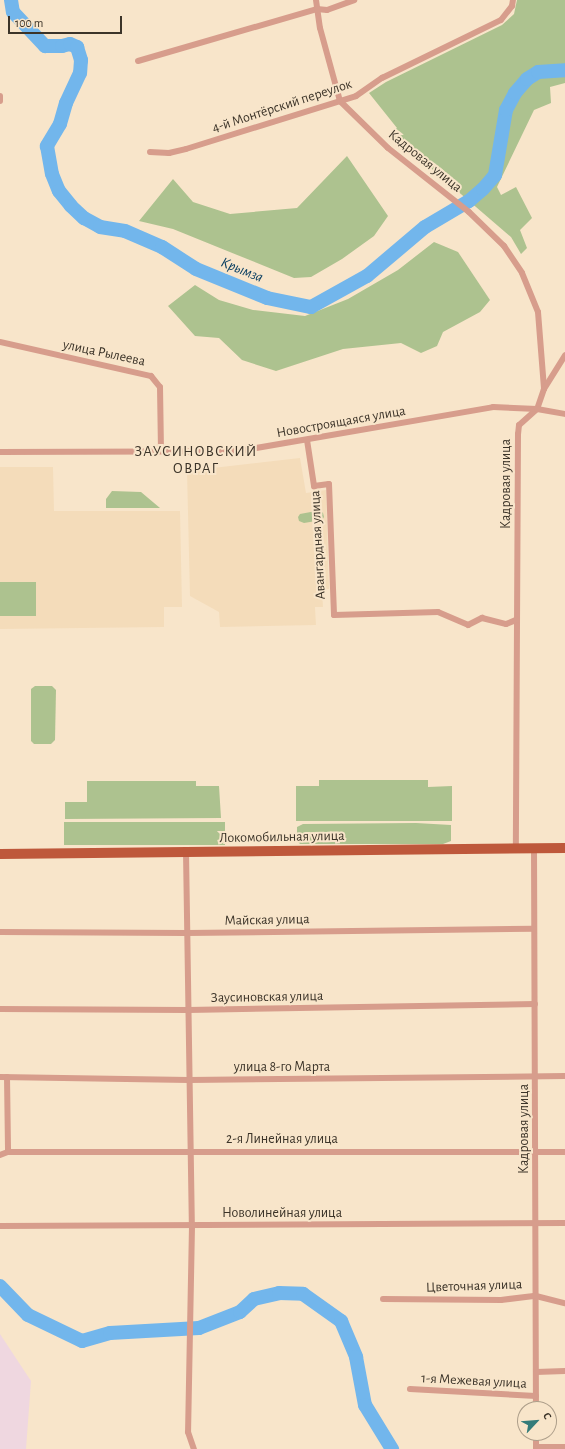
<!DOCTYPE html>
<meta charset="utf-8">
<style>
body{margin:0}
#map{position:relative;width:565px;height:1449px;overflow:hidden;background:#f8e5ca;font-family:"Alegreya Sans",sans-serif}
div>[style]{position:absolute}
.built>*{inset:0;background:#f4dcba}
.industrial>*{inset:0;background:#efd7e0}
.green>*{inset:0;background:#adc28f;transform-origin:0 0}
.river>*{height:14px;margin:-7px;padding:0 7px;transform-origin:7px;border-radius:7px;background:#72b6ec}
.street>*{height:6px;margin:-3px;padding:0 3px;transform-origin:3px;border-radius:3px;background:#d79d8c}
.primary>*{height:10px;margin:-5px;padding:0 5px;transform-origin:5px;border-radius:5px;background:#be583b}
span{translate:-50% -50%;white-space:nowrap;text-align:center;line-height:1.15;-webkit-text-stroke:4px #f8e5ca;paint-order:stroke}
.street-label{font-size:14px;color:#3c3429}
.water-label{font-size:15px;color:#083e61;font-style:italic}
.neighbourhood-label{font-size:15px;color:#3c3429;letter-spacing:1px}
.north{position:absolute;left:517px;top:1401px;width:40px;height:40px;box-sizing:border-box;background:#f8e5ca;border:1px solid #ad9e8a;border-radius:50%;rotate:64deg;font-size:11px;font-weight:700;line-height:16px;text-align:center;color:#3c3429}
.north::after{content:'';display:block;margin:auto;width:14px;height:18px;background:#347c7a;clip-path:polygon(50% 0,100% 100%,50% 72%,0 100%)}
.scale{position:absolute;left:8px;top:16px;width:114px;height:18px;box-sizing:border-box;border:2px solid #3c3429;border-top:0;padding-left:5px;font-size:12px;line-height:14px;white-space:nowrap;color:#3c3429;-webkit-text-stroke:3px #f8e5ca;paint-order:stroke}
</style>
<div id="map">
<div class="built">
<div style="clip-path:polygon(300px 458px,306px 493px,326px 490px,329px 589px,322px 589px,323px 607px,315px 607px,316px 625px,220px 627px,219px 612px,190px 596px,187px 471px)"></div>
<div style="clip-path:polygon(0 467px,53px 467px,54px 511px,180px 511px,182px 607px,164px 607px,164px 627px,0 629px)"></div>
</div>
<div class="industrial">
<div style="clip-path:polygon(0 1334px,31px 1381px,26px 1449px,0 1449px)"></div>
</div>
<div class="green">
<div style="clip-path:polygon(517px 0,565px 0,565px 83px,550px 87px,551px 103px,534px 110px,497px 187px,501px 195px,516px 187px,532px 218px,520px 230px,527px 248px,521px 254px,511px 237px,390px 133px,397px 128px,369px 93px,386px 82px,502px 25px,514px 14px)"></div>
<div style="clip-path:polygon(347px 156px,388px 216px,374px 236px,342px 259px,311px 277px,294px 278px,173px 229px,139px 221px,173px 179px,193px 202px,230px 214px,297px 208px)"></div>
<div style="clip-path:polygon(434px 242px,458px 252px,490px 300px,480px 312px,443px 332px,437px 346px,421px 353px,401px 343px,343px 349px,276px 371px,242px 360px,219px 338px,195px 336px,168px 306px,195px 285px,219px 300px,253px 310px,305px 316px,348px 299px,398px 270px)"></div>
<div style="clip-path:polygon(112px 491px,141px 492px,160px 508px,106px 508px,106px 499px)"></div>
<div style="clip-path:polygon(316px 511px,321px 511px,323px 513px,324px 517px,322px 520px,304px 523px,299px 521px,298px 517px,300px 514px)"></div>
<div style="left:0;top:582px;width:36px;height:34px"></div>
<div style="clip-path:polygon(35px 686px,52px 686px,56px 690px,55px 740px,51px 744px,34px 744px,31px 741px,31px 689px)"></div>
<div style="clip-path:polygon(319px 780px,428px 780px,428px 787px,452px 786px,452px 821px,296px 821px,296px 786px,319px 786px)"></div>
<div style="clip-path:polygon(87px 781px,196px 781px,196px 786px,219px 786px,221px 818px,65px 819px,65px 802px,87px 802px)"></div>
<div style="left:225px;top:822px;width:23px;height:161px;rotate:90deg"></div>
<div style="clip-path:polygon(416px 823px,451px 825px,451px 841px,443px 844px,300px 844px,297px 841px,297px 827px,303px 824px)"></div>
</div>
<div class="river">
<div style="left:11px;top:0;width:12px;rotate:81deg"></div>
<div style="left:13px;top:12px;width:47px;rotate:46.7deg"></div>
<div style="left:45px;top:46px;width:17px"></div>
<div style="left:62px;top:46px;width:8px;rotate:-14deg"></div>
<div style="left:70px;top:44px;width:8px;rotate:23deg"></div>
<div style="left:77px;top:47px;width:14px;rotate:73deg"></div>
<div style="left:81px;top:60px;width:13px;rotate:94deg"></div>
<div style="left:80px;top:73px;width:33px;rotate:115deg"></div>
<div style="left:66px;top:103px;width:22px;rotate:106deg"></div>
<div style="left:60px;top:124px;width:26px;rotate:121deg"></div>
<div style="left:47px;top:146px;width:28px;rotate:80deg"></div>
<div style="left:52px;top:174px;width:18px;rotate:68deg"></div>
<div style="left:59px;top:191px;width:19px;rotate:51deg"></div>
<div style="left:71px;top:206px;width:18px;rotate:43deg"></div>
<div style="left:84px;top:218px;width:18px;rotate:29deg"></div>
<div style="left:100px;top:227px;width:25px;rotate:9deg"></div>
<div style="left:125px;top:231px;width:40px;rotate:23.4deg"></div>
<div style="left:162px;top:247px;width:40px;rotate:32.9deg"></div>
<div style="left:196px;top:269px;width:77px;rotate:22.2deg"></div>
<div style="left:267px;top:298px;width:45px;rotate:11.6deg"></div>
<div style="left:311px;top:307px;width:64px;rotate:-29deg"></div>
<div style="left:367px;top:276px;width:76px;rotate:-40.2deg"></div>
<div style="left:425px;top:227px;width:51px;rotate:-30.6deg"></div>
<div style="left:469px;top:201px;width:18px;rotate:-41deg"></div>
<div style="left:483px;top:189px;width:18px;rotate:-49deg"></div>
<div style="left:495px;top:175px;width:66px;rotate:-80.4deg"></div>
<div style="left:506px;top:110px;width:19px;rotate:-62deg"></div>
<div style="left:515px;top:93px;width:18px;rotate:-49deg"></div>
<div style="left:527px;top:79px;width:13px;rotate:-32deg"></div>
<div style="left:538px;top:72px;width:27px;rotate:-4deg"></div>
<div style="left:0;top:1286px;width:40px;rotate:46deg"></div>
<div style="left:28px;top:1315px;width:60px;rotate:25.7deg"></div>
<div style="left:82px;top:1341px;width:29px;rotate:-16deg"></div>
<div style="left:110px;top:1333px;width:89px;rotate:-3.2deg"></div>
<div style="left:199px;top:1328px;width:44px;rotate:-21.3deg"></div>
<div style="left:240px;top:1312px;width:19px;rotate:-43deg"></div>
<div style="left:254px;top:1299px;width:26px;rotate:-13deg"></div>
<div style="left:279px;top:1293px;width:24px;rotate:2deg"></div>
<div style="left:303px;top:1294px;width:47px;rotate:35.4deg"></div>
<div style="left:341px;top:1321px;width:39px;rotate:67deg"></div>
<div style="left:356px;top:1357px;width:49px;rotate:79.4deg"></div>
<div style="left:365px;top:1405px;width:52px;rotate:58.5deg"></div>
</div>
<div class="street">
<div style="left:316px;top:0;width:28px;rotate:82deg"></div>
<div style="left:320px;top:28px;width:76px;rotate:74.7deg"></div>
<div style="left:340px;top:101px;width:67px;rotate:44.4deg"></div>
<div style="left:388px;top:148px;width:103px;rotate:38.3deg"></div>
<div style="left:469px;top:212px;width:49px;rotate:44.2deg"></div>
<div style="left:504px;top:246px;width:32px;rotate:56deg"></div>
<div style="left:522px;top:273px;width:42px;rotate:67.7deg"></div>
<div style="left:538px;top:312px;width:77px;rotate:85.5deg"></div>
<div style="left:544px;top:389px;width:21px;rotate:109deg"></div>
<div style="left:537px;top:409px;width:24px;rotate:138deg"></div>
<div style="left:519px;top:425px;width:9px;rotate:96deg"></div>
<div style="left:518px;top:434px;width:414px;rotate:90.3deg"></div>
<div style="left:138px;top:61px;width:186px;rotate:-16.2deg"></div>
<div style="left:317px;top:9px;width:10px;rotate:6deg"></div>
<div style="left:327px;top:10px;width:29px;rotate:-20deg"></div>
<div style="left:0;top:96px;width:5px;rotate:90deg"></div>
<div style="left:150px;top:152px;width:19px;rotate:3deg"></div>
<div style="left:169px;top:153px;width:17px;rotate:-13deg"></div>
<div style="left:186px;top:149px;width:178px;rotate:-17.3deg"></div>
<div style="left:356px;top:96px;width:32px;rotate:-35deg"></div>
<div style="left:382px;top:78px;width:132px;rotate:-26deg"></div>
<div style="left:501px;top:20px;width:18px;rotate:-52deg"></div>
<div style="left:512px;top:6px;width:6px;rotate:-81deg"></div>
<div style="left:0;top:342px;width:155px;rotate:12.7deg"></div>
<div style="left:151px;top:376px;width:14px;rotate:51deg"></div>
<div style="left:160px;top:387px;width:63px;rotate:89.1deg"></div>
<div style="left:544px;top:389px;width:40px;rotate:-58deg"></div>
<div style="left:307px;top:440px;width:47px;rotate:81.3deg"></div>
<div style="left:314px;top:486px;width:15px;rotate:-8deg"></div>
<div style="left:329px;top:484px;width:131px;rotate:87.8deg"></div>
<div style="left:334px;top:615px;width:104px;rotate:-1.7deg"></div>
<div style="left:438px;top:612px;width:33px;rotate:23deg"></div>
<div style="left:468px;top:625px;width:16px;rotate:-27deg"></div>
<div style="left:482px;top:618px;width:25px;rotate:14deg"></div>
<div style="left:506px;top:624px;width:11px;rotate:-22deg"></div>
<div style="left:0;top:452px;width:239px;rotate:-0.2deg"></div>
<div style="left:239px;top:451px;width:258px;rotate:-9.8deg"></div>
<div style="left:493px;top:407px;width:44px;rotate:2.6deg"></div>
<div style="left:537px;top:409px;width:28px;rotate:10deg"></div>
<div style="left:534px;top:848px;width:561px;rotate:89.8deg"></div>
<div style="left:186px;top:852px;width:374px;rotate:89.1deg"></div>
<div style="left:192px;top:1226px;width:206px;rotate:91.1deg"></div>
<div style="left:188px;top:1432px;width:18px;rotate:71deg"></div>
<div style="left:0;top:932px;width:187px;rotate:0.3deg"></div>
<div style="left:187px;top:933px;width:347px;rotate:-0.7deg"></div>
<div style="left:0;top:1009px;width:188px;rotate:0.3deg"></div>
<div style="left:188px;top:1010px;width:347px;rotate:-1deg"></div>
<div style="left:0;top:1077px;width:189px;rotate:0.9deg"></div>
<div style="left:189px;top:1080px;width:376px;rotate:-0.6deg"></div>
<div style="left:7px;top:1077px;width:75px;rotate:89.2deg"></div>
<div style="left:0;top:1155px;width:9px;rotate:-21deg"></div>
<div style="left:8px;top:1152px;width:557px"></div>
<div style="left:0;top:1226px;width:565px;rotate:-0.3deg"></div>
<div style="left:383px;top:1299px;width:118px;rotate:0.5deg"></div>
<div style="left:501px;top:1300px;width:35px;rotate:-7deg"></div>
<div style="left:536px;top:1296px;width:30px;rotate:14deg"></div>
<div style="left:536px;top:1372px;width:29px;rotate:-2deg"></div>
<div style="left:410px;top:1389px;width:126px;rotate:3.2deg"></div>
<div style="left:536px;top:1433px;width:16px;rotate:90deg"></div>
<div style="left:536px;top:1447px;width:29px"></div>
</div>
<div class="primary">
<div style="left:0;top:854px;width:565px;rotate:-0.61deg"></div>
</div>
<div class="street-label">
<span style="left:282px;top:106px;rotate:-18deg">4-й Монтёрский переулок</span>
<span style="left:425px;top:161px;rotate:39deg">Кадровая улица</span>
<span style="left:104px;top:353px;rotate:12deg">улица Рылеева</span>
<span style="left:341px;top:422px;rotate:-10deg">Новостроящаяся улица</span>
<span style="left:506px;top:484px;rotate:-90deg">Кадровая улица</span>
<span style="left:318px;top:545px;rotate:-93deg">Авангардная улица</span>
<span style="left:282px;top:837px;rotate:-1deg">Локомобильная улица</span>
<span style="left:267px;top:920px;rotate:-1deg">Майская улица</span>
<span style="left:267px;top:997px;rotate:-1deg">Заусиновская улица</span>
<span style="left:282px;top:1067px">улица 8-го Марта</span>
<span style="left:524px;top:1129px;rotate:-90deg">Кадровая улица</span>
<span style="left:282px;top:1139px">2-я Линейная улица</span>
<span style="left:282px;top:1213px">Новолинейная улица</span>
<span style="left:474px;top:1286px;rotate:-2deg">Цветочная улица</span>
<span style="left:474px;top:1381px;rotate:3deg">1-я Межевая улица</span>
</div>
<div class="water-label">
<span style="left:242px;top:270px;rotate:22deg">Крымза</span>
</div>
<div class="neighbourhood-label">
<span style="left:196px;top:460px">ЗАУСИНОВСКИЙ<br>ОВРАГ</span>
</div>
<div class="north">С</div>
<div class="scale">100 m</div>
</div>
